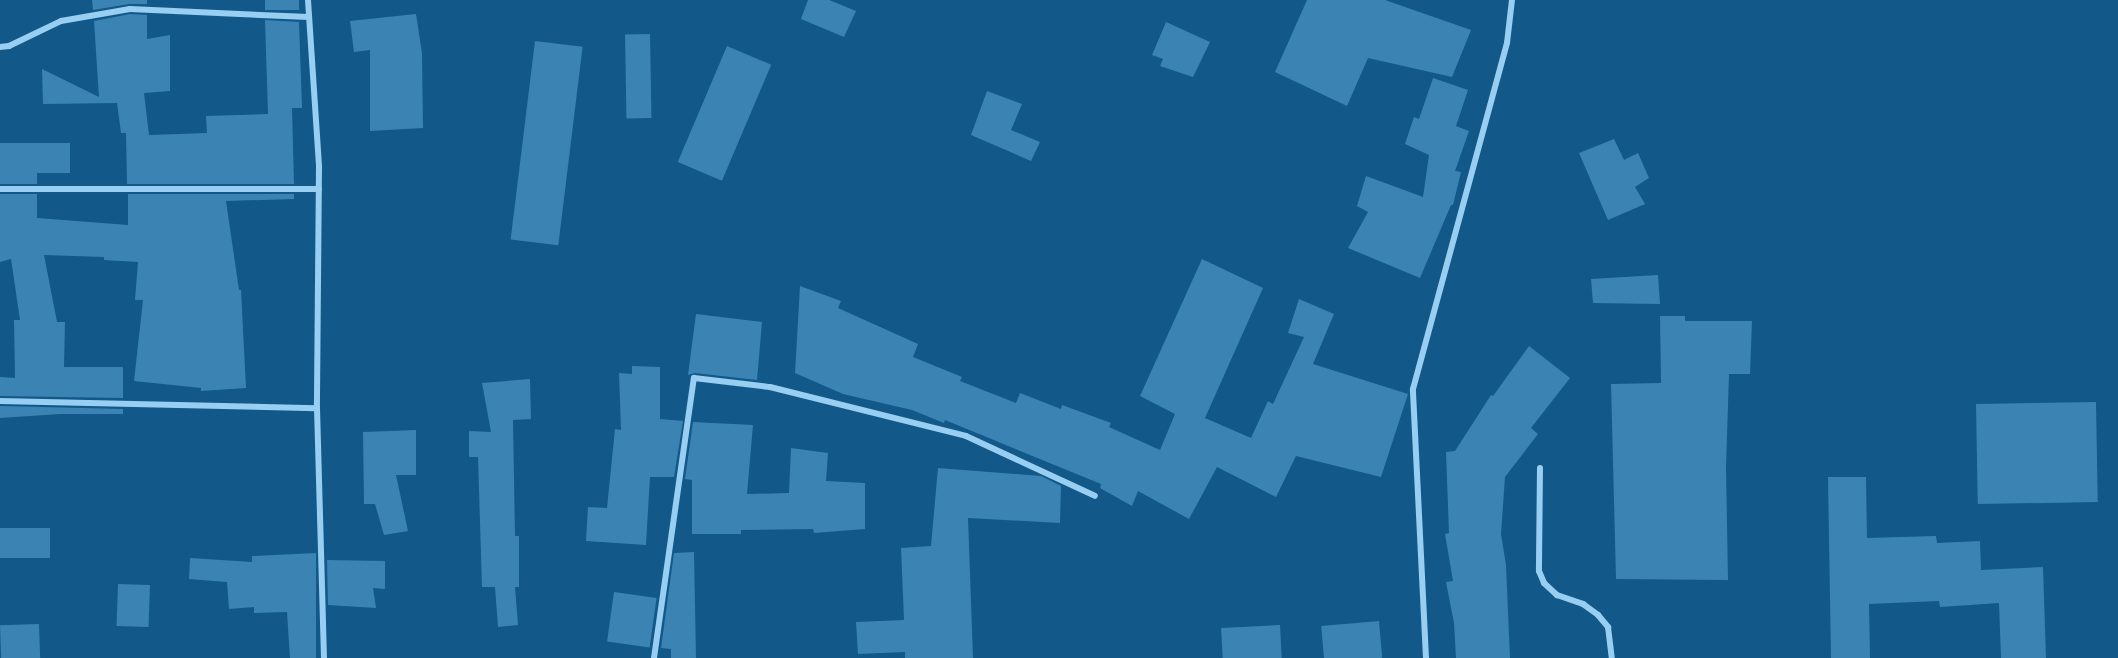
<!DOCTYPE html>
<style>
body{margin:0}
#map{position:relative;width:2118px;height:658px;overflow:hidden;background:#12598a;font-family:"PT Sans Narrow",sans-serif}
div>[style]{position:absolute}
.building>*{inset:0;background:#3a83b3;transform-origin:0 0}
.minor>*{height:6px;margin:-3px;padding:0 3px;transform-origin:3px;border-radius:3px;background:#97cef1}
span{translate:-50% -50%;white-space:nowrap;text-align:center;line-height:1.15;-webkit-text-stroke:6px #12598a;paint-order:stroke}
</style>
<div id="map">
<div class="building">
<div style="clip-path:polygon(92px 0,147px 0,147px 4px,129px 4px,93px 10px)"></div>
<div style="left:265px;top:0;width:34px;height:10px"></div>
<div style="clip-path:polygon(808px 0,829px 0,856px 11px,844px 37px,801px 19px)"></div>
<div style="clip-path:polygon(1307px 0,1385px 0,1471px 30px,1452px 77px,1368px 58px,1347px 106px,1275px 72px)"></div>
<div style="clip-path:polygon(130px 14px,147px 15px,147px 39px,170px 35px,170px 91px,144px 93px,149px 135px,207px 133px,206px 116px,268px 114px,265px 20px,299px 22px,302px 108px,292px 108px,294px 184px,127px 184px,126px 133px,121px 133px,117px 103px,43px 104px,42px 69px,99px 97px,94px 21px)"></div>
<div style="clip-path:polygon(416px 14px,422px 53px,423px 128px,370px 131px,370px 50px,354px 52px,350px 21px)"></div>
<div style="clip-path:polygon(1166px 22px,1210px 42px,1193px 77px,1160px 66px,1163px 59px,1152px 55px)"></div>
<div style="left:650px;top:34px;width:84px;height:25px;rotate:89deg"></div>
<div style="left:535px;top:41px;width:48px;height:200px;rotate:7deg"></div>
<div style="left:727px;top:46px;width:48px;height:126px;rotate:23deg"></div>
<div style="clip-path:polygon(1433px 78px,1468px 90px,1456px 126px,1469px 131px,1455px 171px,1461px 172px,1453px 205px,1451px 205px,1420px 278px,1348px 248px,1368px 212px,1357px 206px,1366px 176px,1423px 197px,1429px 155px,1405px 144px,1414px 117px,1419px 119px)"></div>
<div style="clip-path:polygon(987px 91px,1022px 104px,1011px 130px,1040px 142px,1031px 161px,971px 135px)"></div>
<div style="clip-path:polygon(1614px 139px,1624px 160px,1638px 153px,1649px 178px,1635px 187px,1645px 204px,1608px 220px,1579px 153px)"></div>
<div style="clip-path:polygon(0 143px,70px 143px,70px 173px,37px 173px,37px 184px,0 184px)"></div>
<div style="clip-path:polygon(0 194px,37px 194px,37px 218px,128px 225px,128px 194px,294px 194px,294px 199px,226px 201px,239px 290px,241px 290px,246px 388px,201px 391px,201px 388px,134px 381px,143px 300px,135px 300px,138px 262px,104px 260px,104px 257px,44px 255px,57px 322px,65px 322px,64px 367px,123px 367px,123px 398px,0 396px,0 377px,15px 378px,14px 320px,20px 320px,11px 259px,0 262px)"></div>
<div style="clip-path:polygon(1202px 259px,1263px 288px,1205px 418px,1251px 438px,1268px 401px,1273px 404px,1304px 337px,1288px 333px,1299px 299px,1334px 314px,1313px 364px,1408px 394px,1381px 477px,1296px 456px,1276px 497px,1217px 467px,1189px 519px,1138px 491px,1132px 506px,1100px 488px,1101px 484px,945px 420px,944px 423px,912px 410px,843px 394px,795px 373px,800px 286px,841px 301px,838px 308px,918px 344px,913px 357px,962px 377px,960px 381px,1016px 403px,1020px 393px,1061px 409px,1062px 405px,1111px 423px,1109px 427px,1160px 450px,1175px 414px,1140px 396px)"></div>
<div style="clip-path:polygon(1658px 275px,1660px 304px,1593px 303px,1591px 279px)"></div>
<div style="clip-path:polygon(696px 314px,762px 322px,757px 380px,695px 373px,688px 375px)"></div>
<div style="clip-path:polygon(1660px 316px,1685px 316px,1685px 321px,1752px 321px,1750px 374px,1729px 374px,1726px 467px,1728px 580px,1616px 579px,1611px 384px,1661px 383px)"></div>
<div style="clip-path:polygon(1529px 346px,1570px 378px,1531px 428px,1538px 434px,1505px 477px,1501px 534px,1506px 565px,1510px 658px,1456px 658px,1454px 623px,1446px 582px,1453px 581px,1445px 534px,1449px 533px,1446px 452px,1455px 451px,1491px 395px,1493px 396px)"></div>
<div style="clip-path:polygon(632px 366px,660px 367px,660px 419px,683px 421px,674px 477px,650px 477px,646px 545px,586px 541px,588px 507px,607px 508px,615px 429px,621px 430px,619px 373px,632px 374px)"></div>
<div style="clip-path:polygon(530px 379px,531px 419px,513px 420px,515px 536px,519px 536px,519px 587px,515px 587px,518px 625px,498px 627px,495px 587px,482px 587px,478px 457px,469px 457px,469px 431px,491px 432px,482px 383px)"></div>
<div style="left:2096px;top:402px;width:100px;height:120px;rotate:89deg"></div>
<div style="clip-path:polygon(0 406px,123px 409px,123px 414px,60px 414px,0 418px)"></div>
<div style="clip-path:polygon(693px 422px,753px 425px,747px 494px,789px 493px,791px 448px,828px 453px,826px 481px,865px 483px,865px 529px,814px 533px,813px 529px,741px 530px,741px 534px,692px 534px,692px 480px,685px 479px)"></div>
<div style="clip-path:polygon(416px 430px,416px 475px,396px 475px,408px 531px,384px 535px,375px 504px,364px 504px,363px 432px)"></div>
<div style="clip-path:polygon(938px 468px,1041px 476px,1061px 486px,1060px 523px,968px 518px,973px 658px,905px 658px,905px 652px,858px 654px,856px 622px,904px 620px,901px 548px,931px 546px)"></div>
<div style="clip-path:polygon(1828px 477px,1866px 477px,1867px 538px,1936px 536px,1937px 543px,1980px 541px,1981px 570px,2043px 567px,2046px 658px,2001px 658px,1999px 603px,1940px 607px,1939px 601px,1869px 604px,1870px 658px,1831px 658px)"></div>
<div style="left:0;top:528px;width:50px;height:30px"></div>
<div style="clip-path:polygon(694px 552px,696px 658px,671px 658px,671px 649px,661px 648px,674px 553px)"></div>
<div style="clip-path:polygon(316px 553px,316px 658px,290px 658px,287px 612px,254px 613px,254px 607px,229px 609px,227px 582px,189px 579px,190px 558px,252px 562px,252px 556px)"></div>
<div style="clip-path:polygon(327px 560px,385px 561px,385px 589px,373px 588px,376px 608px,328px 605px)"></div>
<div style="left:118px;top:584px;width:32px;height:42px;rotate:2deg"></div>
<div style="left:614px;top:592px;width:43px;height:50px;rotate:8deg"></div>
<div style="left:1379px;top:621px;width:37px;height:58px;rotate:85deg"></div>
<div style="left:39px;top:624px;width:34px;height:39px;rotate:88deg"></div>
<div style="left:1280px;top:625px;width:33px;height:59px;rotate:87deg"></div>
</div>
<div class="minor">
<div style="left:308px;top:0;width:167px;rotate:86.2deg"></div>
<div style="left:319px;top:167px;width:241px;rotate:90.5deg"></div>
<div style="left:317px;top:408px;width:250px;rotate:88.4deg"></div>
<div style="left:0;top:47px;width:9px;rotate:-6deg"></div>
<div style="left:9px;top:46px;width:58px;rotate:-25.7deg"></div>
<div style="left:61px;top:21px;width:70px;rotate:-9.9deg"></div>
<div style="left:130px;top:9px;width:179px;rotate:2.6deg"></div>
<div style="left:0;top:189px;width:319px"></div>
<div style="left:0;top:401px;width:317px;rotate:1.3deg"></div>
<div style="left:1540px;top:468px;width:103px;rotate:90.6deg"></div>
<div style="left:1539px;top:571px;width:13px;rotate:67deg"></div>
<div style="left:1544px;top:583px;width:18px;rotate:43deg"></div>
<div style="left:1557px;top:595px;width:28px;rotate:19deg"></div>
<div style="left:1583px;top:604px;width:19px;rotate:36deg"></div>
<div style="left:1598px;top:615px;width:16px;rotate:50deg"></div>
<div style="left:1608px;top:627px;width:31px;rotate:83deg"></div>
<div style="left:654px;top:658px;width:283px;rotate:-81.9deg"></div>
<div style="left:694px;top:378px;width:77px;rotate:6.8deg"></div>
<div style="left:770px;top:387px;width:202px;rotate:14deg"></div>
<div style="left:966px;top:436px;width:142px;rotate:24.9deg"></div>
<div style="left:1426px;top:658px;width:269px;rotate:-92.8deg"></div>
<div style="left:1413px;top:389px;width:359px;rotate:-74.8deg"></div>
<div style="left:1507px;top:43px;width:43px;rotate:-83.4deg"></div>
</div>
</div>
